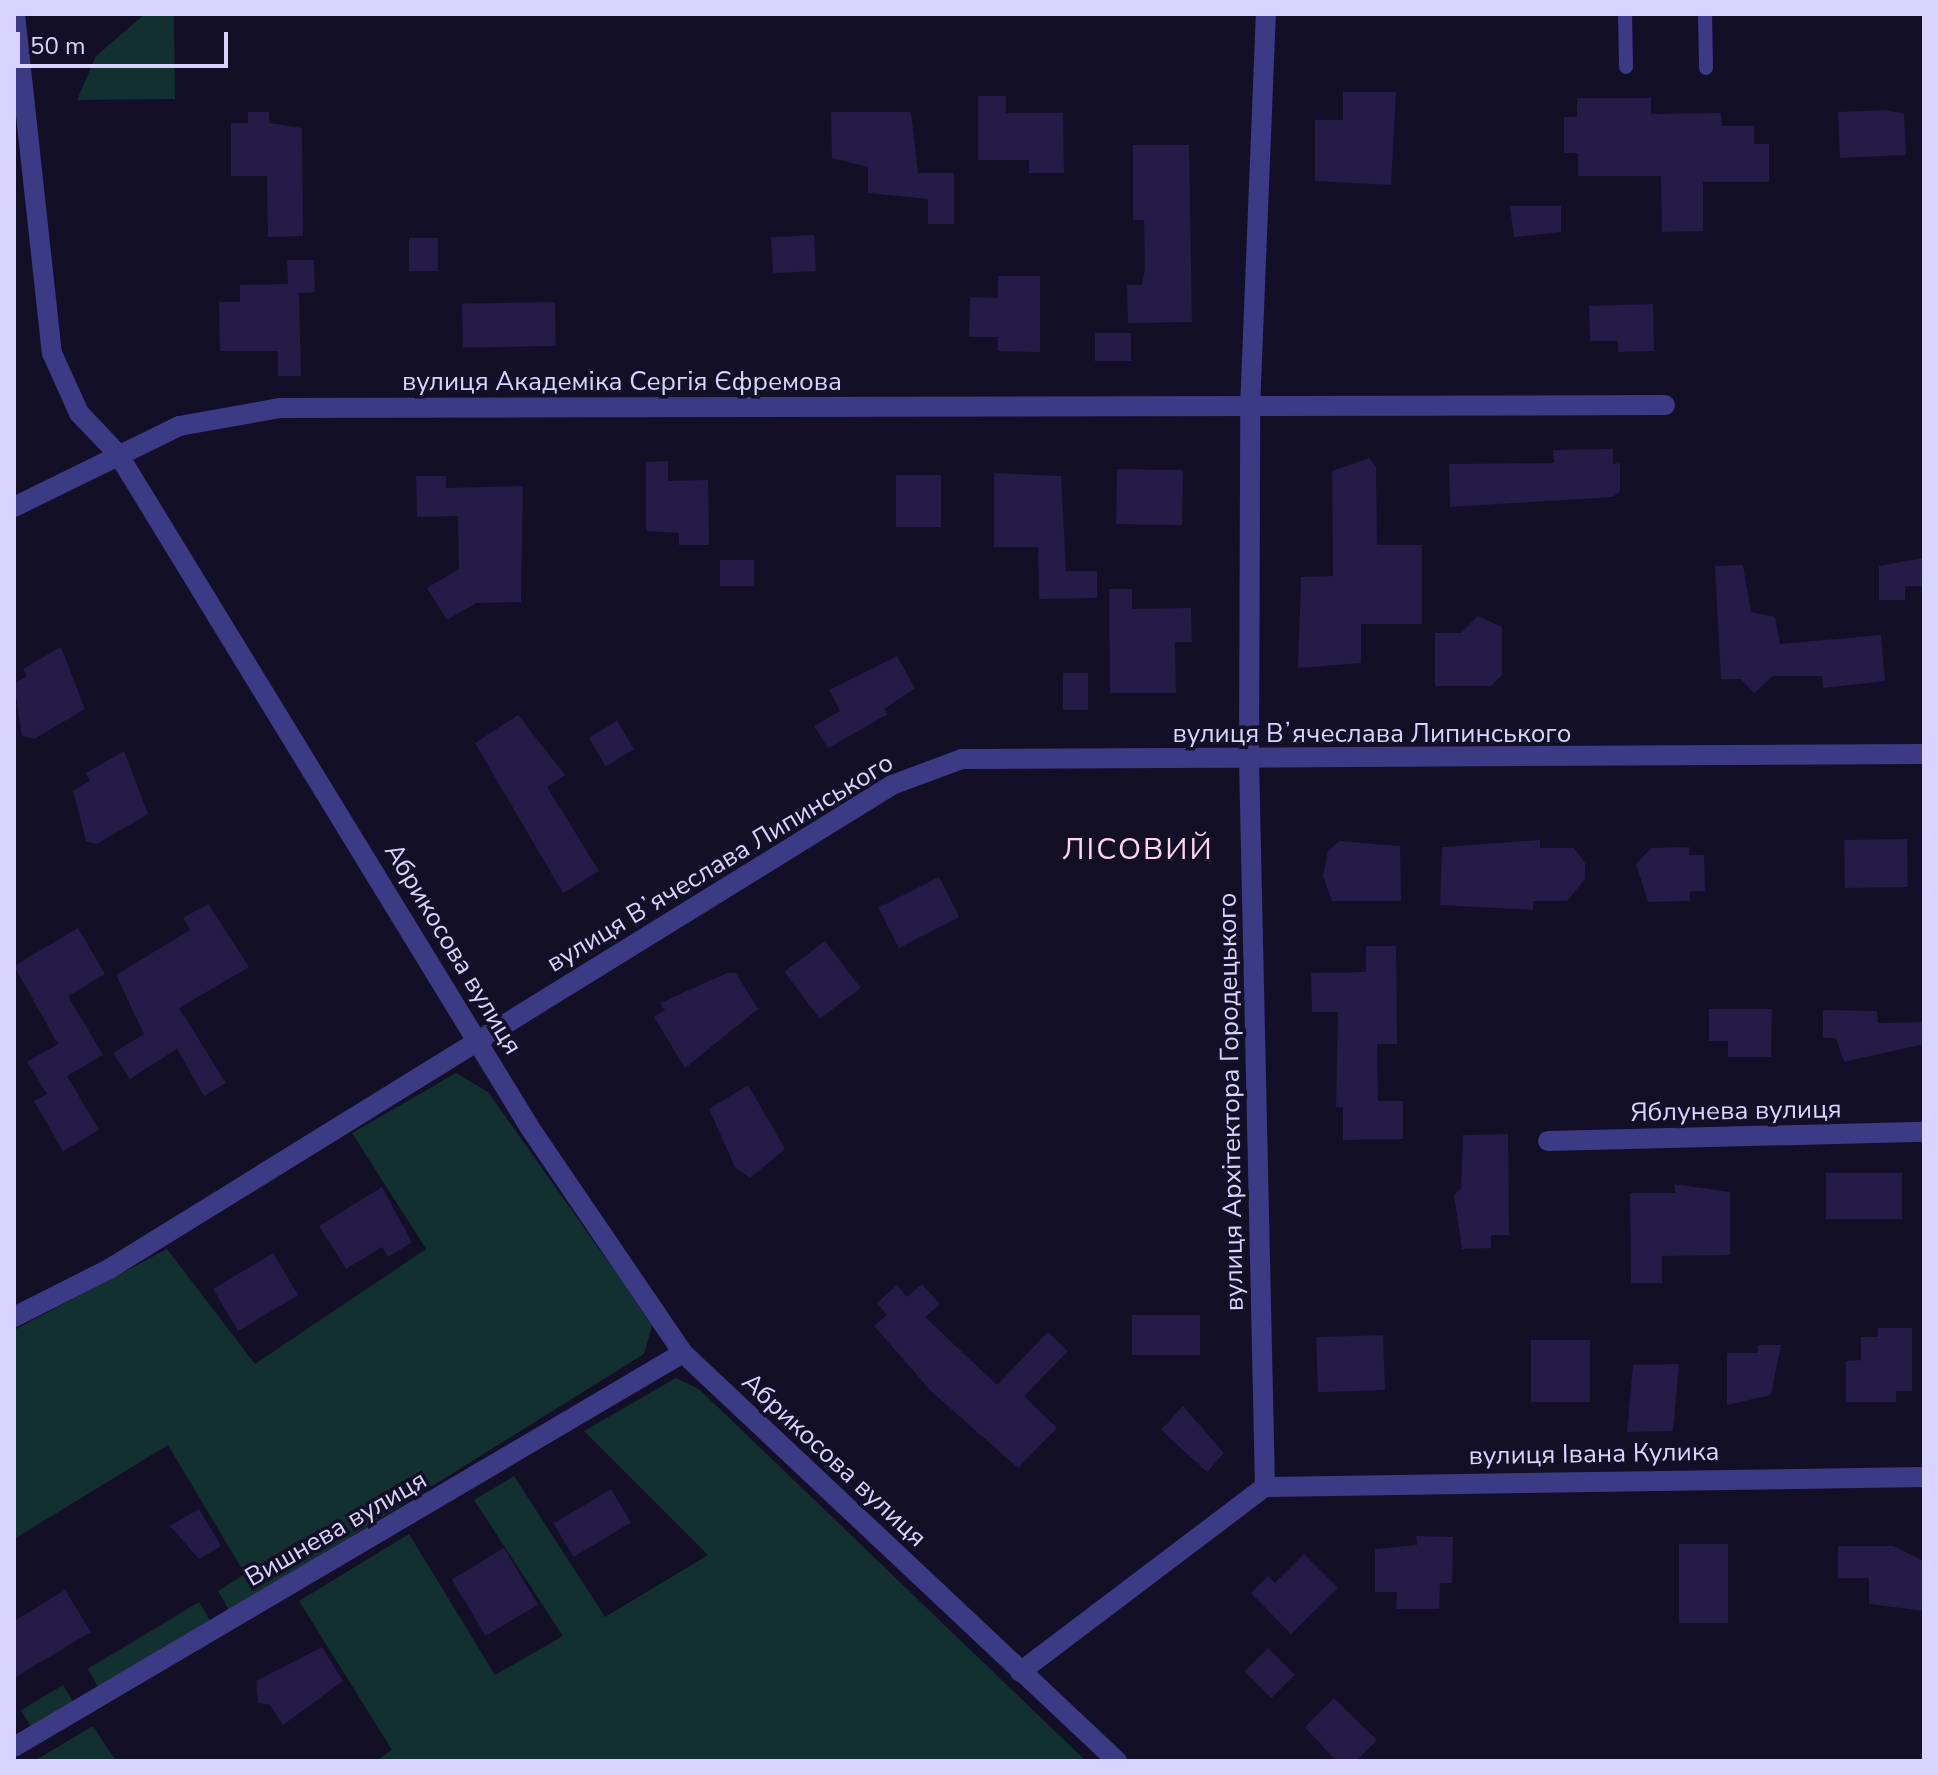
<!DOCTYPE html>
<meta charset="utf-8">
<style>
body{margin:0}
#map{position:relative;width:1938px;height:1775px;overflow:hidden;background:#130f26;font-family:"Nunito Sans",sans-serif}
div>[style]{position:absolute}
.green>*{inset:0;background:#12302f;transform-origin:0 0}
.building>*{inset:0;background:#241b47;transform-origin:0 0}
.service>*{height:14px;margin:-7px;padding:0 7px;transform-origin:7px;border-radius:7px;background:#3d3a85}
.minor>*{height:20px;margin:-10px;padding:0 10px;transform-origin:10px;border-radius:10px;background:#3d3a85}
span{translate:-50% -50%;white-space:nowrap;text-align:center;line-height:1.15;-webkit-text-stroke:7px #130f26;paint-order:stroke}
.street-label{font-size:26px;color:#d9d4ff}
.quarter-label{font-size:30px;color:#ffd6f0;letter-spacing:2px}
.frame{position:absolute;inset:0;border:16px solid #d9d4ff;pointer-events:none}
.scale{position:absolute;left:16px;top:32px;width:212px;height:36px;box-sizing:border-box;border:4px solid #d9d4ff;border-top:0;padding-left:10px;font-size:24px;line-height:28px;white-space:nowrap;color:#d9d4ff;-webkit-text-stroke:6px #130f26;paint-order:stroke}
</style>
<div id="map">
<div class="green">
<div style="clip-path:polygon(145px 14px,174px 14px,175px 99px,77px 100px,96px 56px)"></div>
<div style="clip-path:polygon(456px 1073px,488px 1092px,619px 1277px,652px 1326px,644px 1354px,230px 1612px,218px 1591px,245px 1574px,168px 1445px,14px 1539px,14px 1330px,167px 1249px,255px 1364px,426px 1249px,352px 1133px)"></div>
<div style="clip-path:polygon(676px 1378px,699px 1389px,1086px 1761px,376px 1761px,392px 1750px,299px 1601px,409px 1534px,495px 1675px,563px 1636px,474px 1500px,514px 1476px,605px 1617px,708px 1555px,584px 1431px)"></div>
<div style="left:199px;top:1602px;width:23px;height:130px;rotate:59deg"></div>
<div style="left:63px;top:1685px;width:23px;height:49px;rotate:59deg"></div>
<div style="clip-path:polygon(93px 1726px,116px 1761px,34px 1761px)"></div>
</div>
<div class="building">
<div style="clip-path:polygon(1343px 92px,1396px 92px,1391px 185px,1315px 181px,1315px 120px,1343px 120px)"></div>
<div style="clip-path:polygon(978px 96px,1006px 96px,1006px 113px,1063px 113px,1064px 173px,1029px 173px,1029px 160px,978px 160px)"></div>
<div style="clip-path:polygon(1577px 98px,1651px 98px,1651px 114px,1721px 113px,1722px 126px,1754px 126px,1754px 144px,1769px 144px,1769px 182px,1703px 182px,1703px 231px,1662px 232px,1661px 176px,1578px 176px,1578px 153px,1564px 153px,1564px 117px,1577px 117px)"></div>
<div style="clip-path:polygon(1887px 110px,1904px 114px,1906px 155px,1840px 158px,1838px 112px)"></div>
<div style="clip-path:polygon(248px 112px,269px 112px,269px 123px,302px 128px,303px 236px,268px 237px,267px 176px,231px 176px,231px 123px,248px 123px)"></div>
<div style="clip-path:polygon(831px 112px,911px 112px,918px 173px,954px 173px,954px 224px,928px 224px,928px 199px,868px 193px,868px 167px,832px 158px)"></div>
<div style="clip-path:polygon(1133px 145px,1189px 145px,1192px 322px,1128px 323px,1127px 285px,1142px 285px,1145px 269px,1144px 220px,1133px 220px)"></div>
<div style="clip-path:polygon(1510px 206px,1561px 206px,1561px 232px,1514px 237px)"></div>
<div style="left:814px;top:235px;width:36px;height:43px;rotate:87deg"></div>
<div style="left:409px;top:238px;width:29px;height:33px"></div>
<div style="clip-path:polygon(287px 260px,314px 260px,315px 292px,299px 293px,301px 376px,278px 376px,278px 351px,220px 351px,219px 302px,240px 302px,240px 285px,288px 284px)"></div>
<div style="clip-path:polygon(998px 276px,1040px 276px,1040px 352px,998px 351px,998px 337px,969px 337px,970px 297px,998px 298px)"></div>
<div style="left:555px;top:302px;width:44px;height:93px;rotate:89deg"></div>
<div style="clip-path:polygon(1653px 304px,1654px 351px,1618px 352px,1618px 341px,1590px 341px,1589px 306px)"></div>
<div style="left:1095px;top:333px;width:36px;height:28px"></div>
<div style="clip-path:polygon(1613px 449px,1613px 464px,1620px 463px,1620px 491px,1613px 497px,1450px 507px,1449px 464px,1554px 463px,1553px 450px)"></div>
<div style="clip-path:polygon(1369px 458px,1376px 467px,1377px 545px,1422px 545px,1422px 624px,1361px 624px,1361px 663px,1298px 668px,1301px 577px,1333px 576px,1332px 471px)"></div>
<div style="clip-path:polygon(668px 461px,668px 481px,708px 480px,709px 545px,679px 545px,679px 533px,646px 531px,646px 462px)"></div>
<div style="left:1117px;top:469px;width:66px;height:55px;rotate:1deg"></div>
<div style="clip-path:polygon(994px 473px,1061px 476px,1066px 571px,1097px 571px,1097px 598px,1039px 599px,1038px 547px,994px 547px)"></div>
<div style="left:896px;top:475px;width:45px;height:52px"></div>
<div style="clip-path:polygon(416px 476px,446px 476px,446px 488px,523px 486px,521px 602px,476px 603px,447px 620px,427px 588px,459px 569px,458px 516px,417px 517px)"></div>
<div style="clip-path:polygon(1924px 558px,1924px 586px,1905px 586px,1905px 600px,1879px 600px,1879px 566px)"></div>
<div style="left:720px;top:560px;width:34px;height:26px"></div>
<div style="clip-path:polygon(1743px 565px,1751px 612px,1775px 617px,1780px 644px,1881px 635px,1885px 681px,1823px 688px,1822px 676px,1773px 676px,1754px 693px,1741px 679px,1721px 679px,1715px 566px)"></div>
<div style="clip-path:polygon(1109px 589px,1132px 589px,1132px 609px,1191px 608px,1192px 642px,1175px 642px,1176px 693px,1110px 693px)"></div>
<div style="clip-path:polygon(1478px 616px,1502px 627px,1502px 675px,1491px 686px,1435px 686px,1435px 633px,1461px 633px)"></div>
<div style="clip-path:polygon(61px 647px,85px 709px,34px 739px,22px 736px,14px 684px,27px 676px,23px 669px)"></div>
<div style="clip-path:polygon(897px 656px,915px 688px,884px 709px,888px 714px,828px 748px,814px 726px,840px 711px,829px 690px)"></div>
<div style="left:1063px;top:673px;width:25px;height:37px"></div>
<div style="clip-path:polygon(518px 715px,565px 775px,547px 787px,599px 871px,563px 893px,475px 743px)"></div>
<div style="left:617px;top:721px;width:33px;height:33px;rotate:59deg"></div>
<div style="clip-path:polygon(124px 751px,148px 814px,97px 844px,86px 841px,73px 791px,90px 781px,86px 773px)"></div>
<div style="left:1907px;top:839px;width:48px;height:63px;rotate:89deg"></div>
<div style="clip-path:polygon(1540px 840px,1540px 848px,1574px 848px,1585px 863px,1585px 879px,1567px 901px,1533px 901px,1533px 910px,1440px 905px,1442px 847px)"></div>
<div style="clip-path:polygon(1339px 841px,1400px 846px,1401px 901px,1332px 901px,1323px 876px,1328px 851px)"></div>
<div style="clip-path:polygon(1689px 847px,1689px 855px,1704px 855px,1705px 891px,1690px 891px,1690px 901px,1648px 902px,1636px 864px,1651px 848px)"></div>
<div style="left:939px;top:877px;width:45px;height:68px;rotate:63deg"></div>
<div style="clip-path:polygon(208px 904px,249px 967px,179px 1008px,226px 1083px,204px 1096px,177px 1049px,130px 1079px,113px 1053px,144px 1034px,116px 975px,190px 930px,183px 918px)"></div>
<div style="clip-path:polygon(78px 928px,105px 974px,68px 996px,103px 1055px,67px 1076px,99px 1130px,63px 1151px,34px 1101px,47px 1094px,27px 1062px,58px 1044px,14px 966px)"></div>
<div style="left:825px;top:941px;width:59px;height:51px;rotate:53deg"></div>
<div style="clip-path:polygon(1366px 946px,1396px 946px,1397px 1044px,1377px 1044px,1378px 1101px,1403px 1101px,1403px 1139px,1343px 1140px,1343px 1107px,1336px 1107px,1338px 1012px,1312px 1012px,1311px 973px,1366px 972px)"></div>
<div style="clip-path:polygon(727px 973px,736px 973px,758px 1009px,685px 1068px,654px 1017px,665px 1010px,660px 1003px)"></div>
<div style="clip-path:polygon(1709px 1009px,1772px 1009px,1771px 1057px,1728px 1057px,1728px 1041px,1709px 1041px)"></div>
<div style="clip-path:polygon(1823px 1010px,1877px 1011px,1878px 1023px,1924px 1022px,1924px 1044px,1844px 1062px,1836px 1038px,1823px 1038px)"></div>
<div style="clip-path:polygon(748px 1085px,785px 1149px,750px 1178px,735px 1167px,709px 1109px)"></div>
<div style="clip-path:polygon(1508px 1134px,1509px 1235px,1491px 1235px,1491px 1248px,1462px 1249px,1454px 1195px,1461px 1188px,1463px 1135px)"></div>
<div style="left:1902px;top:1173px;width:46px;height:76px;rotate:90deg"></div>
<div style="clip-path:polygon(1674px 1184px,1730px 1192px,1730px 1255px,1662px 1256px,1662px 1283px,1631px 1283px,1630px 1193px,1675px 1193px)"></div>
<div style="clip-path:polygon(382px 1187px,412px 1242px,388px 1257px,382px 1247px,346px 1269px,319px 1226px)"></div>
<div style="left:273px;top:1253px;width:49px;height:70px;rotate:59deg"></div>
<div style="clip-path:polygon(922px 1284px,940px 1304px,925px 1317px,997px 1385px,1048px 1332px,1068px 1351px,1024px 1396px,1057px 1428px,1018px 1468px,932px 1392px,874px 1326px,887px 1315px,877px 1303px,897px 1285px,907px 1297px)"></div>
<div style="left:1132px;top:1315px;width:68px;height:40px"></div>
<div style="clip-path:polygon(1878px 1328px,1912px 1328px,1912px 1391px,1896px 1391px,1896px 1402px,1846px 1402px,1846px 1361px,1861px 1360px,1861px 1337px,1878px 1337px)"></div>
<div style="left:1383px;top:1335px;width:55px;height:67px;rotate:88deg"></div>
<div style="left:1590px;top:1340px;width:62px;height:59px;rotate:90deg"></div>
<div style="clip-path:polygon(1758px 1345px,1781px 1345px,1771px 1395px,1727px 1405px,1727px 1353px,1758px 1353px)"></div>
<div style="clip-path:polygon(1679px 1364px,1673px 1431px,1627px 1432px,1633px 1365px)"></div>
<div style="clip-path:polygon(1183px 1406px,1224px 1453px,1207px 1472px,1161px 1430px)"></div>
<div style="left:611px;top:1489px;width:39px;height:67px;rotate:59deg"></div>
<div style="clip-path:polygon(199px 1509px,221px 1546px,199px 1559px,170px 1526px)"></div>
<div style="clip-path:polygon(1416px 1536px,1453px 1537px,1452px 1583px,1440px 1583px,1439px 1609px,1396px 1609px,1397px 1592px,1375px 1592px,1375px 1549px,1417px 1545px)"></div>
<div style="left:1679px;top:1544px;width:49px;height:79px"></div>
<div style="clip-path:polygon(1838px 1546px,1893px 1546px,1924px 1561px,1924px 1611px,1869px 1604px,1869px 1578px,1838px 1578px)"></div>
<div style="left:504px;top:1548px;width:66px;height:61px;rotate:59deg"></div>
<div style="clip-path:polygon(1304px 1554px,1338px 1588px,1291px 1634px,1251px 1593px,1268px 1576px,1275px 1583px)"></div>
<div style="clip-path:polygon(65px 1590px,91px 1632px,14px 1678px,14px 1621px)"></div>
<div style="clip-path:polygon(322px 1647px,343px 1681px,283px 1725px,270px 1705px,258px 1703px,256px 1681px)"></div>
<div style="left:1268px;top:1648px;width:38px;height:33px;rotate:45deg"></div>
<div style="clip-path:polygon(1334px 1698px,1377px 1740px,1356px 1761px,1336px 1761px,1305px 1727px)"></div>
</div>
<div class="service">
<div style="left:1625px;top:14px;width:53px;rotate:88.9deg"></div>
<div style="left:1705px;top:14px;width:54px;rotate:88.9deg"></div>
</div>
<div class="minor">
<div style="left:15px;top:14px;width:341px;rotate:83.8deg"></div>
<div style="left:52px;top:353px;width:66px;rotate:65.8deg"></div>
<div style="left:79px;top:413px;width:57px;rotate:46.4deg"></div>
<div style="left:118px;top:454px;width:790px;rotate:58.56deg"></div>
<div style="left:530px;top:1128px;width:272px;rotate:55.8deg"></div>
<div style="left:683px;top:1353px;width:596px;rotate:43.23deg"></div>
<div style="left:14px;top:507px;width:184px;rotate:-26.1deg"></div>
<div style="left:179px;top:426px;width:103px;rotate:-10.1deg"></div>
<div style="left:280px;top:408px;width:1385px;rotate:-0.12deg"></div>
<div style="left:1548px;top:1141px;width:376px;rotate:-1.4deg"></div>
<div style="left:14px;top:1317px;width:106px;rotate:-26.8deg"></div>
<div style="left:109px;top:1269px;width:921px;rotate:-31.72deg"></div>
<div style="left:892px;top:785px;width:75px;rotate:-20.4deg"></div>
<div style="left:962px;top:759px;width:962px;rotate:-0.3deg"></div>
<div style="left:1265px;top:1487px;width:659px;rotate:-0.87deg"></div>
<div style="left:1020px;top:1672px;width:307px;rotate:-37.1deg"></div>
<div style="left:1265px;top:1487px;width:725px;rotate:-91.26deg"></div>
<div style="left:1249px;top:762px;width:353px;rotate:-89.8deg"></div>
<div style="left:1250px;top:409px;width:395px;rotate:-87.7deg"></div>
<div style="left:14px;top:1747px;width:776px;rotate:-30.5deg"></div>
</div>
<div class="street-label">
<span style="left:622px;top:382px">вулиця Академіка Сергія Єфремова</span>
<span style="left:1372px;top:734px">вулиця Вʼячеслава Липинського</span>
<span style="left:720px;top:863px;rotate:-31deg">вулиця Вʼячеслава Липинського</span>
<span style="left:453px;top:949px;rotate:59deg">Абрикосова вулиця</span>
<span style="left:1231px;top:1102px;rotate:-91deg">вулиця Архітектора Городецького</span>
<span style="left:1736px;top:1111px;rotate:-1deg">Яблунева вулиця</span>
<span style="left:1594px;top:1454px;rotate:-1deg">вулиця Івана Кулика</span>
<span style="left:834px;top:1460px;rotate:43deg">Абрикосова вулиця</span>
<span style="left:336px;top:1529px;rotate:-30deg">Вишнева вулиця</span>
</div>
<div class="quarter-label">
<span style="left:1138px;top:850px">ЛІСОВИЙ</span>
</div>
<div class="frame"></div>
<div class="scale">50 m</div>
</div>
